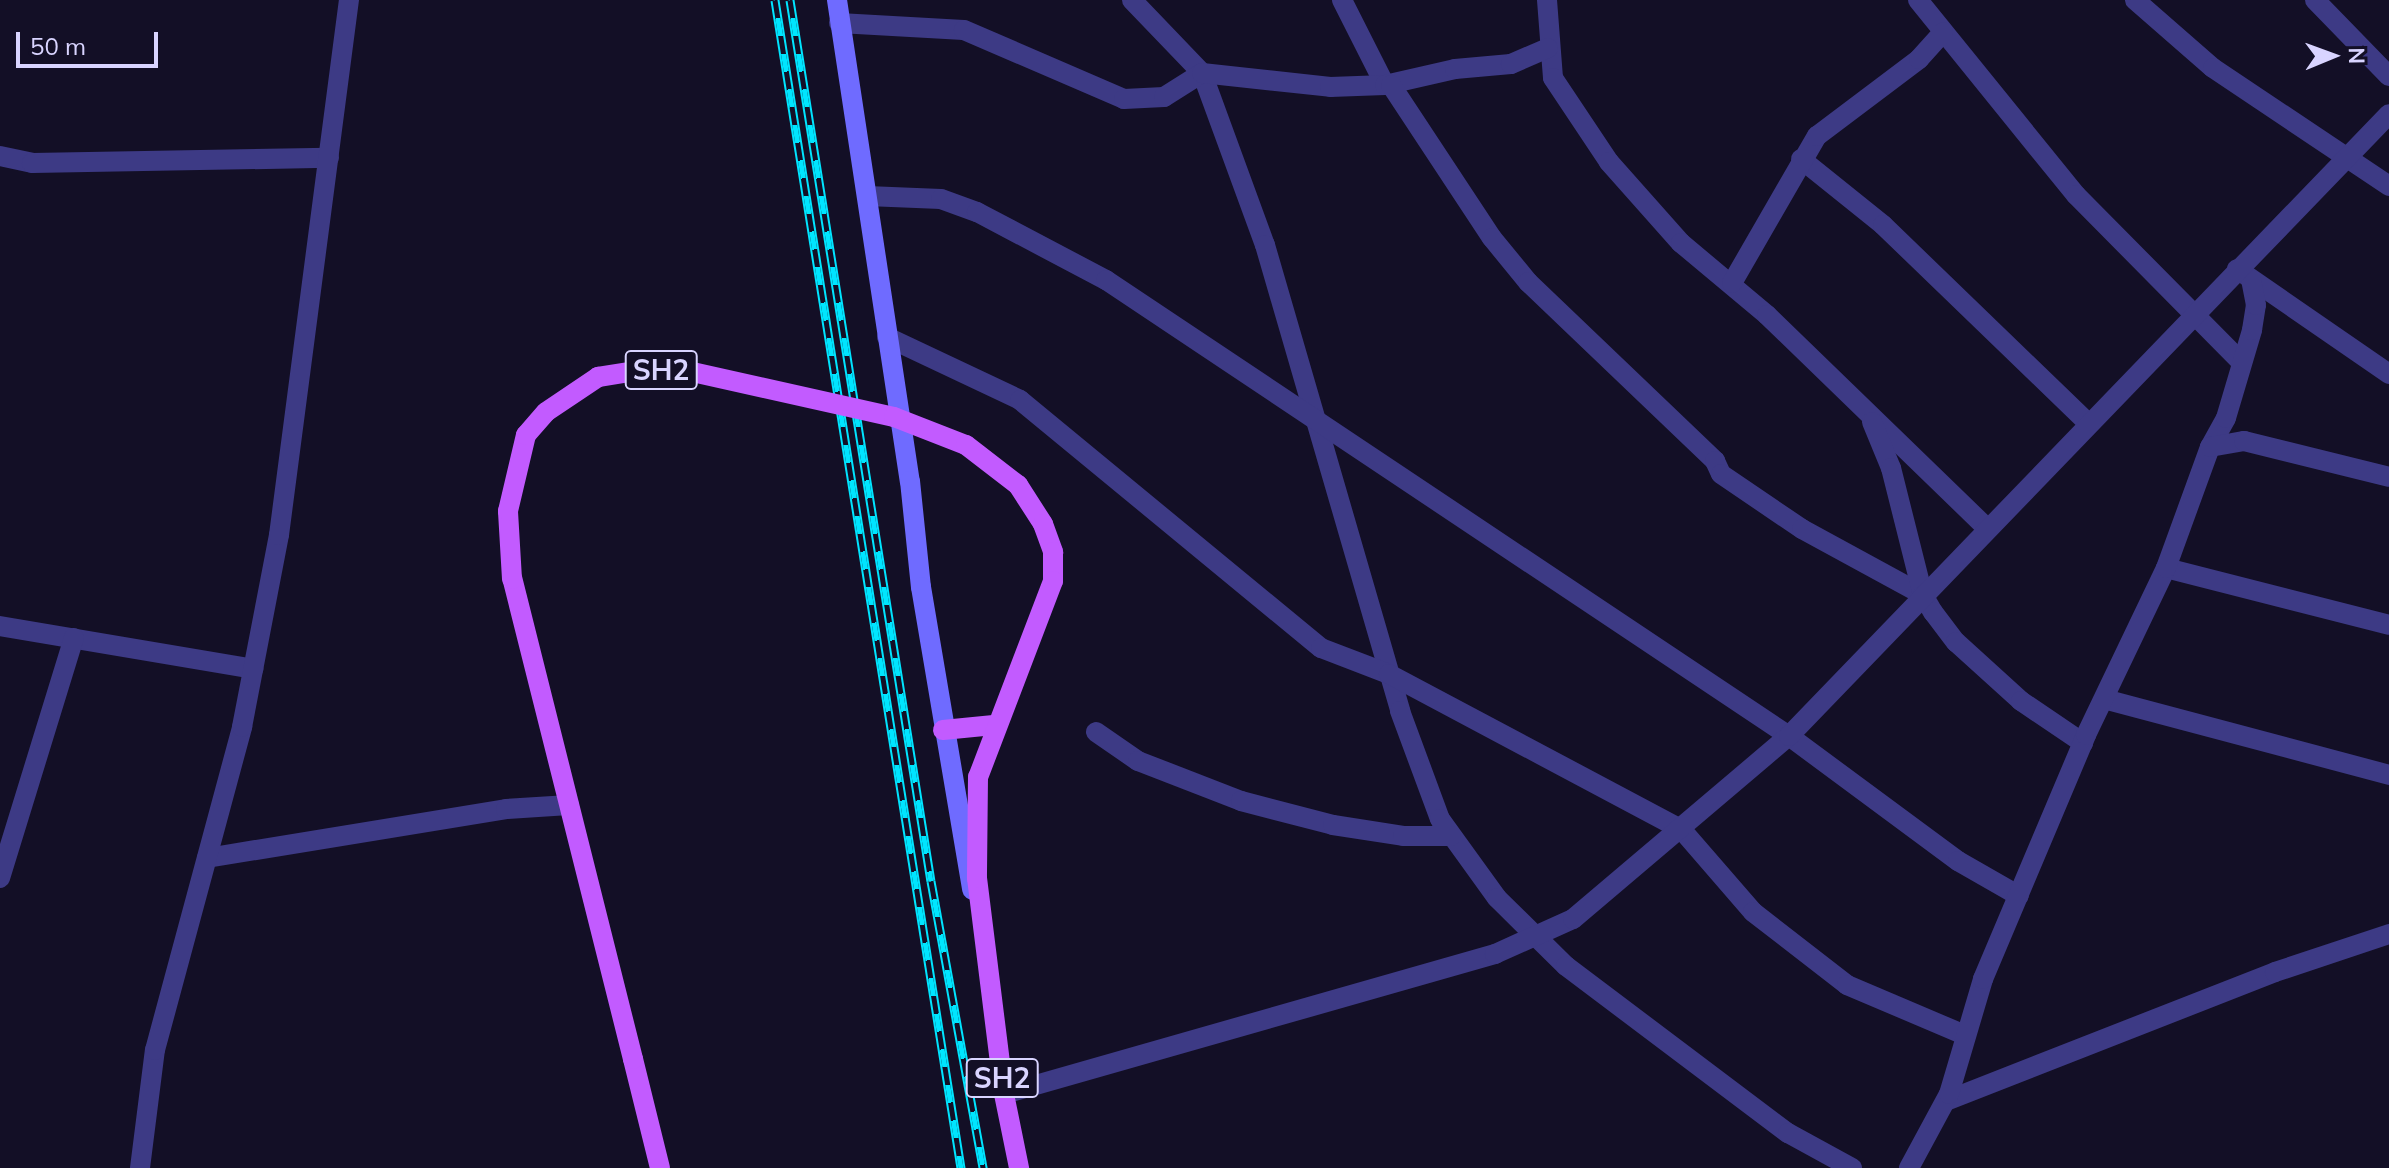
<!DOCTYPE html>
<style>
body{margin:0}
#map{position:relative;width:2389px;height:1168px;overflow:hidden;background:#130f26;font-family:Mulish,sans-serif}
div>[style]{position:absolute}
.minor>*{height:20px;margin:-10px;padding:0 10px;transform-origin:10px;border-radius:10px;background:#3d3a85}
.secondary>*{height:20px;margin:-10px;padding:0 10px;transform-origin:10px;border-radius:10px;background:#6f6bff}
.primary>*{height:20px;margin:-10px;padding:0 10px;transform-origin:10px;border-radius:10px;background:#c25bff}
.rail>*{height:9px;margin-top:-4.5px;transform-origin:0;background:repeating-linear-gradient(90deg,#130f26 0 18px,#00e5ff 0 36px);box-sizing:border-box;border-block:2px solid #00e5ff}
.primary-bridge>*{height:20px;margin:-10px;padding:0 10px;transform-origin:10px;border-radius:10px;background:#c25bff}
span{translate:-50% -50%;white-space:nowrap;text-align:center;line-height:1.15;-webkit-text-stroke:7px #130f26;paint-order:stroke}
.shield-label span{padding:2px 6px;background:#130f26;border:2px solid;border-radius:6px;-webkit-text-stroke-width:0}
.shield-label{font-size:28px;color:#d9d4ff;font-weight:700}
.north{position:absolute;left:2293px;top:16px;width:80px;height:80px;-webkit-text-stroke:6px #130f26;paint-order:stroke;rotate:89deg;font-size:22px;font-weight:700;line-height:32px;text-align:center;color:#d9d4ff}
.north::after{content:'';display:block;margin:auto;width:28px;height:36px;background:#d9d4ff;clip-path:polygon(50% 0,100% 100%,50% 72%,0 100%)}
.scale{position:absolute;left:16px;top:32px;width:142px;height:36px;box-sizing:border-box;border:4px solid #d9d4ff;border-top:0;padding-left:10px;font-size:24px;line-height:28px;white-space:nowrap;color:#d9d4ff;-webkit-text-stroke:6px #130f26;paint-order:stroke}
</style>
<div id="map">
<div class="minor">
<div style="left:1132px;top:0;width:101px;rotate:46.2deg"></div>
<div style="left:1202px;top:73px;width:183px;rotate:69.9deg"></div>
<div style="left:1265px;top:245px;width:485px;rotate:73.8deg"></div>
<div style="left:1400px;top:711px;width:115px;rotate:69.7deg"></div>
<div style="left:1440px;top:819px;width:97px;rotate:54.2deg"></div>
<div style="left:1497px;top:898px;width:97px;rotate:44.6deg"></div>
<div style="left:1566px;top:966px;width:278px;rotate:37deg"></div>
<div style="left:1788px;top:1133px;width:73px;rotate:28.7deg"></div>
<div style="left:1342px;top:0;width:95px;rotate:63.2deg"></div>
<div style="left:1547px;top:0;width:78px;rotate:85.6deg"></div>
<div style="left:1553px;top:78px;width:101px;rotate:56.3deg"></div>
<div style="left:1609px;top:162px;width:108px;rotate:48.4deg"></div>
<div style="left:1681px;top:243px;width:112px;rotate:39.9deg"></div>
<div style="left:1767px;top:315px;width:306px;rotate:44.1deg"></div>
<div style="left:1918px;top:0;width:251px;rotate:51deg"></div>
<div style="left:2076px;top:195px;width:233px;rotate:45.3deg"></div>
<div style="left:2135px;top:0;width:103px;rotate:41.1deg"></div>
<div style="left:2213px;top:68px;width:212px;rotate:33.8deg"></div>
<div style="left:2315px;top:0;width:106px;rotate:45.8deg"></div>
<div style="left:839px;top:23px;width:125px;rotate:3.2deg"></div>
<div style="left:964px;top:30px;width:174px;rotate:23.3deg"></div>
<div style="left:1124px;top:99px;width:40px;rotate:-2.9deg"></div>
<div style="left:1164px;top:97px;width:45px;rotate:-32.3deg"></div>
<div style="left:1202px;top:73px;width:129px;rotate:6.2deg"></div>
<div style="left:1330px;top:87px;width:55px;rotate:-2.1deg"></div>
<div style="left:1385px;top:85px;width:72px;rotate:-12.9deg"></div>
<div style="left:1455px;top:69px;width:56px;rotate:-5.1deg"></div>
<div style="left:1511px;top:64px;width:40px;rotate:-23.4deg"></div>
<div style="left:1391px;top:85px;width:183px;rotate:56.6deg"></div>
<div style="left:1492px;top:238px;width:57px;rotate:50.7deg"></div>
<div style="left:1528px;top:282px;width:259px;rotate:43.7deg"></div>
<div style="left:1715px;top:461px;width:14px;rotate:65deg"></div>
<div style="left:1721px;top:474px;width:98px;rotate:34.2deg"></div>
<div style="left:1802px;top:529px;width:138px;rotate:28.6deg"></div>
<div style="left:0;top:156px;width:33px;rotate:12deg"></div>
<div style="left:32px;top:163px;width:297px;rotate:-1deg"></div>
<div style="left:1801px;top:159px;width:105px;rotate:38.8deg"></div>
<div style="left:1883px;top:225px;width:285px;rotate:44deg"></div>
<div style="left:867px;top:196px;width:74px;rotate:2.3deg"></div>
<div style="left:941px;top:199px;width:38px;rotate:20deg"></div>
<div style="left:977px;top:212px;width:146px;rotate:27.8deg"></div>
<div style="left:1106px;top:280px;width:821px;rotate:33.73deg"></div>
<div style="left:1789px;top:736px;width:210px;rotate:36.5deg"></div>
<div style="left:1958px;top:861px;width:70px;rotate:29.8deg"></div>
<div style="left:2237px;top:269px;width:185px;rotate:34.6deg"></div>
<div style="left:1732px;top:283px;width:170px;rotate:-60deg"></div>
<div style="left:1817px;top:136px;width:128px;rotate:-37deg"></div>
<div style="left:1919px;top:59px;width:36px;rotate:-48deg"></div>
<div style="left:887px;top:337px;width:147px;rotate:25.3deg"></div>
<div style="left:1020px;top:400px;width:390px;rotate:39.5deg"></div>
<div style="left:1321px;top:648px;width:73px;rotate:20.9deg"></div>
<div style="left:1389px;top:674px;width:332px;rotate:28deg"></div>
<div style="left:1682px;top:830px;width:108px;rotate:49.1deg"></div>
<div style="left:1753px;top:912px;width:119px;rotate:37.8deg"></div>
<div style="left:1847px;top:985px;width:128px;rotate:23deg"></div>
<div style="left:1872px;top:422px;width:50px;rotate:67.6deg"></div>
<div style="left:1891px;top:468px;width:131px;rotate:75.9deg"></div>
<div style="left:1923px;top:595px;width:20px;rotate:60deg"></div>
<div style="left:1933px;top:612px;width:38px;rotate:53deg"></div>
<div style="left:1956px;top:642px;width:88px;rotate:42.2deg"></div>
<div style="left:2021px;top:701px;width:75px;rotate:34.1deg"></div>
<div style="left:2210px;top:447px;width:33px;rotate:-61deg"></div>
<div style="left:2226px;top:418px;width:92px;rotate:-73.5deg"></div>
<div style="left:2252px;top:330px;width:25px;rotate:-81deg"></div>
<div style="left:2256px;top:305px;width:26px;rotate:-101deg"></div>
<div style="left:2166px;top:568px;width:230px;rotate:14.3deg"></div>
<div style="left:0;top:626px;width:257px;rotate:9.6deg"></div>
<div style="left:2104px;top:699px;width:295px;rotate:14.9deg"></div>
<div style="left:1096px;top:732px;width:51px;rotate:34.6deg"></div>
<div style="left:1138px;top:761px;width:110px;rotate:21.2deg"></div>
<div style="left:1241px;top:801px;width:95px;rotate:14.6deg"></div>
<div style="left:1333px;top:825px;width:71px;rotate:8.9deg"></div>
<div style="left:1403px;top:836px;width:48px"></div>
<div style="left:207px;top:858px;width:303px;rotate:-9.3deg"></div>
<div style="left:506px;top:809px;width:63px;rotate:-3.6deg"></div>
<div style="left:0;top:878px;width:251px;rotate:-72.9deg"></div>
<div style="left:1004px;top:1094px;width:511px;rotate:-15.91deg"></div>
<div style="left:1495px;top:954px;width:85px;rotate:-24.2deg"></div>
<div style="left:1573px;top:919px;width:283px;rotate:-40.3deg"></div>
<div style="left:1789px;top:736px;width:864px;rotate:-46.03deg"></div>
<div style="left:1946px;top:1101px;width:353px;rotate:-21.4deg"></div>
<div style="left:2275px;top:972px;width:120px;rotate:-18.4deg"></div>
<div style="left:140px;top:1168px;width:119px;rotate:-82.8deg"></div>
<div style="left:155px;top:1050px;width:335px;rotate:-74.9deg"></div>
<div style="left:242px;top:727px;width:196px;rotate:-79.1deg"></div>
<div style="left:279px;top:535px;width:540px;rotate:-82.55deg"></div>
<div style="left:1909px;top:1168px;width:84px;rotate:-61.6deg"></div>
<div style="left:1949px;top:1094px;width:120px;rotate:-73.5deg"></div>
<div style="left:1983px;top:979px;width:265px;rotate:-67.1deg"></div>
<div style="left:2086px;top:735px;width:185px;rotate:-64.4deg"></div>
<div style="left:2166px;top:568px;width:129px;rotate:-70deg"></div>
<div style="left:2210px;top:447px;width:35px;rotate:-10deg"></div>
<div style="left:2244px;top:441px;width:149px;rotate:13.9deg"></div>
</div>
<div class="secondary">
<div style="left:837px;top:0;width:487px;rotate:81.4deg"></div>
<div style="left:910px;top:481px;width:107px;rotate:84.1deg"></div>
<div style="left:921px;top:587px;width:307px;rotate:80.4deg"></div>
</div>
<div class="primary">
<div style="left:943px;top:730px;width:51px;rotate:-5.6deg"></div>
<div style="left:977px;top:878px;width:218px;rotate:82.9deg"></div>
<div style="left:1004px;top:1094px;width:76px;rotate:78.5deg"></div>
<div style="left:633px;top:1059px;width:112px;rotate:76.1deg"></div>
</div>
<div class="rail">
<div style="left:775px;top:0;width:1183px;rotate:80.95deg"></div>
<div style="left:790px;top:0;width:892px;rotate:80.91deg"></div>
<div style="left:931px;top:881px;width:292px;rotate:79.7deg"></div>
</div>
<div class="primary-bridge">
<div style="left:633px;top:1059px;width:495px;rotate:-104.1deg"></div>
<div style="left:512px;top:579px;width:68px;rotate:-93.4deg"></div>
<div style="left:508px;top:511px;width:78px;rotate:-76.7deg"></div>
<div style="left:526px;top:435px;width:30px;rotate:-49deg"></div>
<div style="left:546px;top:412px;width:63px;rotate:-33.9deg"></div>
<div style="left:598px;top:377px;width:45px;rotate:-9deg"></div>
<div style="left:642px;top:370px;width:46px;rotate:1.2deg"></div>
<div style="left:688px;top:371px;width:211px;rotate:12.6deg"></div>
<div style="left:894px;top:417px;width:77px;rotate:21.3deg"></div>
<div style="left:966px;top:445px;width:66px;rotate:37.6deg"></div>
<div style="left:1018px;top:485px;width:46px;rotate:57.3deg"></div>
<div style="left:1043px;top:524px;width:30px;rotate:70deg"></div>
<div style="left:1053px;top:552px;width:29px;rotate:90deg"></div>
<div style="left:1053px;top:581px;width:210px;rotate:110.9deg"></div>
<div style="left:978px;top:777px;width:101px;rotate:90.6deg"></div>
</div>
<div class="shield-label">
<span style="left:661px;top:370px">SH2</span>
<span style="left:1002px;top:1078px">SH2</span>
</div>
<div class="north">N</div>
<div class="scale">50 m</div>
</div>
